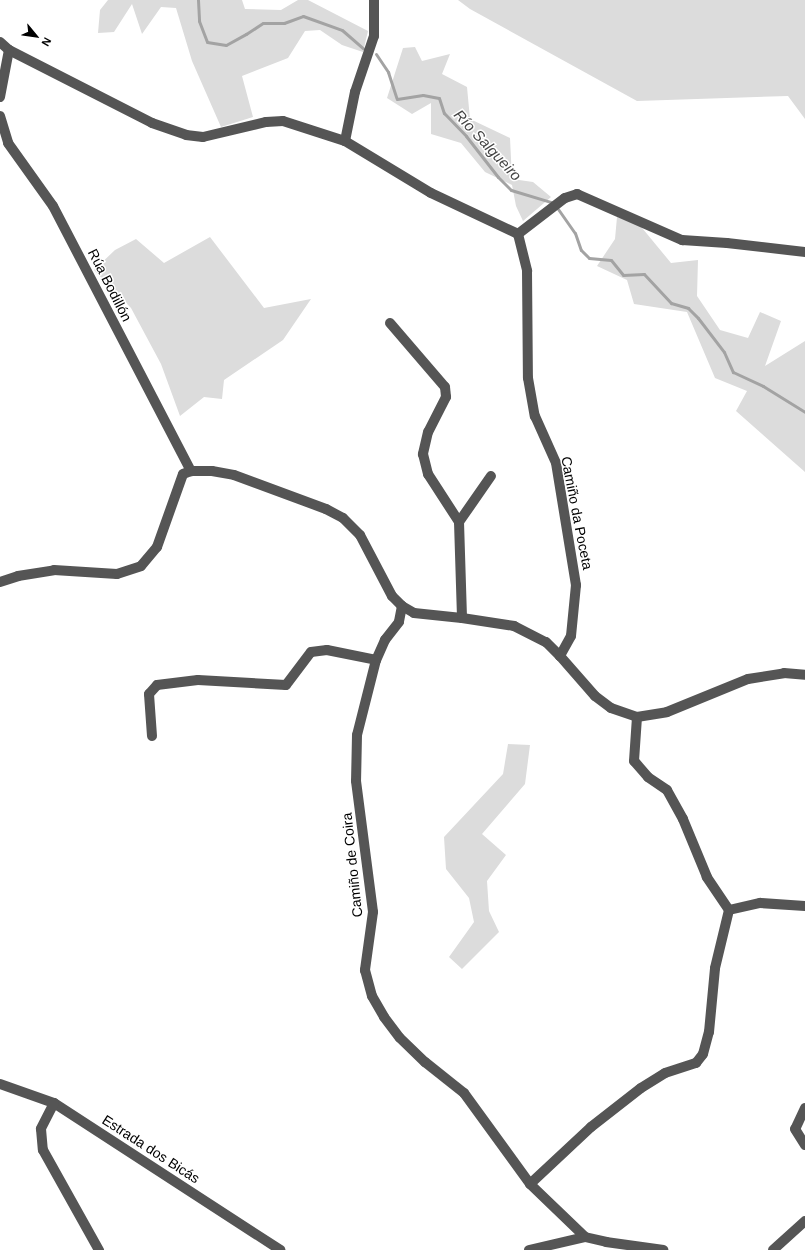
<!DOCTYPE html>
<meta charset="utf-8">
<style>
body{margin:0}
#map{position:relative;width:805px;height:1250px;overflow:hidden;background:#fff;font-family:Arial,sans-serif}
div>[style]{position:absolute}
.green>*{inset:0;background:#dcdcdc}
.stream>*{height:3px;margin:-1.5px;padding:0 1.5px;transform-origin:1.5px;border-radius:1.5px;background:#a3a3a3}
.minor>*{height:10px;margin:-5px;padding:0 5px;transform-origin:5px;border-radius:5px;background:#555}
span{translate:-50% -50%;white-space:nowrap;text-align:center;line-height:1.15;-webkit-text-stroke:3px #fff;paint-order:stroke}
.street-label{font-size:14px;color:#000}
.water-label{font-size:15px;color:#444;font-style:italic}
.north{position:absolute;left:16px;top:16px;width:40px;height:40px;-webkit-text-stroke:3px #fff;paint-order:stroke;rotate:119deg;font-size:11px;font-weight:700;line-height:16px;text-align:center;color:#000}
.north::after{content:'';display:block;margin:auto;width:14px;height:18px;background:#000;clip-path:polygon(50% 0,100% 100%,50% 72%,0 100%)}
</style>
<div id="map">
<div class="green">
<div style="clip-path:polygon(108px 0,242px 0,245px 9px,281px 10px,298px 0,308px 0,368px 31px,363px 52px,342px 45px,320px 30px,305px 31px,288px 58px,242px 76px,253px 117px,221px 127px,192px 61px,176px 8px,161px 7px,142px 34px,132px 4px,114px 32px,98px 33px,100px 10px)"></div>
<div style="clip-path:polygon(458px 0,805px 0,805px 119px,788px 96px,637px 101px,470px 9px)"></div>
<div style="clip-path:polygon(415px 47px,422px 61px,450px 54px,442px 74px,467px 87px,470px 119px,510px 138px,512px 179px,533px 182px,551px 197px,523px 221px,516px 206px,512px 185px,485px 172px,461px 143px,431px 134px,431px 103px,412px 114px,387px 98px,403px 48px)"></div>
<div style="clip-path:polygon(617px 217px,638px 223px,671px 263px,698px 260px,697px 296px,720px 330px,748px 338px,760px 312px,781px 321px,765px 366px,805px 341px,805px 472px,736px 411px,747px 391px,715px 378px,687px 312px,634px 304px,627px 280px,597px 266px,615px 239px)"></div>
<div style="clip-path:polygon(210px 237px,264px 308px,311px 299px,283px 340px,224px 380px,222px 399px,204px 397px,180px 416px,161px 364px,131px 308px,94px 270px,115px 250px,136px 239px,164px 263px)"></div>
<div style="clip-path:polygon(508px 744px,530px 745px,525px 784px,482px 834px,506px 855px,487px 881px,489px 911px,499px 932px,462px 969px,449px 957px,474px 922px,469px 898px,446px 869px,444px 837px,503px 774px)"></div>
</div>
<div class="stream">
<div style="left:198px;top:0;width:21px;rotate:87deg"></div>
<div style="left:199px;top:21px;width:22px;rotate:69deg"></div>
<div style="left:207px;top:42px;width:19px;rotate:9deg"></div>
<div style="left:226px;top:45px;width:23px;rotate:-29deg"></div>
<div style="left:246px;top:34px;width:20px;rotate:-33deg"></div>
<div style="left:263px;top:23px;width:21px"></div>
<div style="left:284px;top:23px;width:20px;rotate:-20deg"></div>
<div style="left:303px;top:16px;width:41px;rotate:19.7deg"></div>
<div style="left:342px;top:30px;width:28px;rotate:41deg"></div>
<div style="left:376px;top:54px;width:22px;rotate:56deg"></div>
<div style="left:388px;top:72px;width:28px;rotate:72deg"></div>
<div style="left:397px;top:99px;width:26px;rotate:-9deg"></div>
<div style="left:423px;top:95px;width:16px;rotate:11deg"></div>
<div style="left:439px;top:98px;width:16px;rotate:72deg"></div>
<div style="left:444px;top:113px;width:32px;rotate:46deg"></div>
<div style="left:466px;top:136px;width:52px;rotate:52deg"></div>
<div style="left:498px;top:177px;width:18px;rotate:45deg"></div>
<div style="left:511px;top:190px;width:42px;rotate:16.7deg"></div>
<div style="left:558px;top:209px;width:29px;rotate:55deg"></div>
<div style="left:575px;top:233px;width:18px;rotate:71deg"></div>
<div style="left:581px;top:250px;width:11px;rotate:45deg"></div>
<div style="left:589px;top:258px;width:22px;rotate:5deg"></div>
<div style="left:611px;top:260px;width:19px;rotate:51deg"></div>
<div style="left:623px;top:275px;width:21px;rotate:-3deg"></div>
<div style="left:644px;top:274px;width:40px;rotate:47deg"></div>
<div style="left:671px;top:303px;width:18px;rotate:16deg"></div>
<div style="left:688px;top:308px;width:14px;rotate:45deg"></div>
<div style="left:698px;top:318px;width:43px;rotate:52.6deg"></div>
<div style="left:724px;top:352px;width:22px;rotate:66deg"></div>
<div style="left:733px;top:372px;width:33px;rotate:25deg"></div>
<div style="left:763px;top:386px;width:49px;rotate:31.8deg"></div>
</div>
<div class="minor">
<div style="left:0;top:42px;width:12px;rotate:42deg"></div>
<div style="left:9px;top:50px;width:161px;rotate:27deg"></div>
<div style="left:152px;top:123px;width:36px;rotate:19deg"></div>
<div style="left:186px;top:135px;width:17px;rotate:7deg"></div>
<div style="left:203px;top:137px;width:65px;rotate:-13.4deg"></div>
<div style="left:266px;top:122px;width:17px;rotate:-3deg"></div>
<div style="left:283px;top:121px;width:65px;rotate:17.9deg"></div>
<div style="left:345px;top:141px;width:100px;rotate:31.2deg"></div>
<div style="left:431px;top:193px;width:96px;rotate:25.2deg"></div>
<div style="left:518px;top:234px;width:59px;rotate:-37.5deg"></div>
<div style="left:565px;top:198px;width:13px;rotate:-18deg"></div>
<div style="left:577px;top:194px;width:115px;rotate:23.7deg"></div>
<div style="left:682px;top:240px;width:45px;rotate:3.8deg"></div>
<div style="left:727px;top:243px;width:79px;rotate:6.6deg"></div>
<div style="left:0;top:97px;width:48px;rotate:-79.2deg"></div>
<div style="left:0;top:116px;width:28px;rotate:73deg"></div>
<div style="left:8px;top:143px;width:77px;rotate:54.5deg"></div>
<div style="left:53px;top:206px;width:299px;rotate:62.5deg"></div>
<div style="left:345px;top:141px;width:50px;rotate:-78.5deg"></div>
<div style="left:355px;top:92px;width:59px;rotate:-71.3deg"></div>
<div style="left:374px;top:36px;width:36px;rotate:-90deg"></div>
<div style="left:518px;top:234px;width:38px;rotate:76deg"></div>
<div style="left:527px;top:271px;width:107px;rotate:89.5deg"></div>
<div style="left:528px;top:378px;width:39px;rotate:80deg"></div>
<div style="left:535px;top:416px;width:51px;rotate:65.9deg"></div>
<div style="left:556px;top:463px;width:124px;rotate:80.7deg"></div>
<div style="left:576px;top:585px;width:51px;rotate:95.6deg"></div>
<div style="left:571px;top:636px;width:23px;rotate:119deg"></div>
<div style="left:390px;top:323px;width:84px;rotate:49.3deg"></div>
<div style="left:445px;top:387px;width:10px;rotate:84deg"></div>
<div style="left:446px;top:397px;width:39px;rotate:117deg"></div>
<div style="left:428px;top:432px;width:23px;rotate:103deg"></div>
<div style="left:423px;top:454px;width:21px;rotate:76deg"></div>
<div style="left:428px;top:474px;width:57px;rotate:57.1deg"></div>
<div style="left:459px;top:522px;width:96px;rotate:88.2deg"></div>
<div style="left:459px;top:522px;width:56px;rotate:-55.2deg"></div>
<div style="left:0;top:582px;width:19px;rotate:-18deg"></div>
<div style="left:18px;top:576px;width:36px;rotate:-9deg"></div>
<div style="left:54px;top:570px;width:63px;rotate:3.6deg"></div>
<div style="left:117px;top:574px;width:25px;rotate:-18deg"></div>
<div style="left:141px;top:566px;width:25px;rotate:-50deg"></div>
<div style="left:157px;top:547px;width:77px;rotate:-70.4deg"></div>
<div style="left:183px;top:474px;width:9px;rotate:-21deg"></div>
<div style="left:191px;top:471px;width:21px"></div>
<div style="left:212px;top:471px;width:22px;rotate:10deg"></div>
<div style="left:234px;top:475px;width:98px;rotate:20.3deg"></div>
<div style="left:326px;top:509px;width:19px;rotate:28deg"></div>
<div style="left:343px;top:518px;width:24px;rotate:45deg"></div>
<div style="left:360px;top:535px;width:69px;rotate:62.3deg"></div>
<div style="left:392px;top:596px;width:14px;rotate:45deg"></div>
<div style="left:402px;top:606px;width:14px;rotate:30deg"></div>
<div style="left:414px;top:613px;width:48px;rotate:5.9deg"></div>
<div style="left:462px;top:618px;width:53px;rotate:8.7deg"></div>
<div style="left:514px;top:626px;width:36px;rotate:27deg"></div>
<div style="left:546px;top:642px;width:20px;rotate:45deg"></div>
<div style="left:560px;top:656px;width:53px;rotate:48.8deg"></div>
<div style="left:595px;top:696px;width:20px;rotate:37deg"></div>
<div style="left:611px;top:708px;width:28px;rotate:19deg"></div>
<div style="left:637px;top:717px;width:30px;rotate:-9deg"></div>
<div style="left:667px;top:712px;width:87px;rotate:-22.2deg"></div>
<div style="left:748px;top:679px;width:36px;rotate:-9deg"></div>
<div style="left:784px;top:673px;width:21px;rotate:5deg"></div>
<div style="left:402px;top:606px;width:16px;rotate:101deg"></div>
<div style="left:399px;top:622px;width:23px;rotate:128deg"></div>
<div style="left:385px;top:640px;width:22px;rotate:114deg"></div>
<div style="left:376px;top:660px;width:77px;rotate:104.2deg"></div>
<div style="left:357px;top:735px;width:46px;rotate:91.2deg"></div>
<div style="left:356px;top:781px;width:132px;rotate:82.6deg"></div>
<div style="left:373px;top:912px;width:59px;rotate:97.9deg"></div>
<div style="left:365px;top:970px;width:27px;rotate:75deg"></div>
<div style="left:372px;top:996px;width:24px;rotate:60deg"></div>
<div style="left:384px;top:1017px;width:26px;rotate:53deg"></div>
<div style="left:400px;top:1038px;width:35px;rotate:44deg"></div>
<div style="left:425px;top:1062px;width:50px;rotate:38.5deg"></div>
<div style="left:464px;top:1093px;width:112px;rotate:54deg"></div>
<div style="left:530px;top:1184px;width:76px;rotate:43.9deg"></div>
<div style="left:152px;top:736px;width:42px;rotate:-94.1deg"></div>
<div style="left:149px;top:694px;width:12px;rotate:-48deg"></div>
<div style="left:157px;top:685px;width:41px;rotate:-7deg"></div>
<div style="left:198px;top:680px;width:88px;rotate:3.3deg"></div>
<div style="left:286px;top:685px;width:41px;rotate:-52.9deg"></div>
<div style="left:311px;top:652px;width:16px;rotate:-7deg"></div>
<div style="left:327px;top:650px;width:50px;rotate:11.5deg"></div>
<div style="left:729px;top:910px;width:32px;rotate:-13deg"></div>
<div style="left:760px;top:903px;width:45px;rotate:3.8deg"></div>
<div style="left:0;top:1084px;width:57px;rotate:19.4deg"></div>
<div style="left:54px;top:1103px;width:270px;rotate:33deg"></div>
<div style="left:54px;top:1103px;width:29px;rotate:117deg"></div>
<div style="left:41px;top:1129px;width:21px;rotate:85deg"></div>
<div style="left:43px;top:1150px;width:115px;rotate:60.8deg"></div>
<div style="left:805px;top:1108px;width:23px;rotate:115deg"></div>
<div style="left:795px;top:1129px;width:19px;rotate:58deg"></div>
<div style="left:530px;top:1184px;width:83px;rotate:-43.1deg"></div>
<div style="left:591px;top:1127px;width:63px;rotate:-38deg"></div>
<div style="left:641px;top:1088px;width:28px;rotate:-32deg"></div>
<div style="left:665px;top:1073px;width:33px;rotate:-18deg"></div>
<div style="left:696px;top:1063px;width:11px;rotate:-52deg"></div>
<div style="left:703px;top:1054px;width:23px;rotate:-75deg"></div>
<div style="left:709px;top:1032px;width:64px;rotate:-84.6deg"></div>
<div style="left:715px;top:968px;width:60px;rotate:-76.4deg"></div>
<div style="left:729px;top:910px;width:40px;rotate:-124deg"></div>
<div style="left:707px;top:877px;width:63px;rotate:-112.5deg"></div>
<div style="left:683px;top:819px;width:33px;rotate:-119deg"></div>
<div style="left:667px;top:790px;width:23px;rotate:-146deg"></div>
<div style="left:648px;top:777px;width:21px;rotate:-131deg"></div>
<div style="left:634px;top:761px;width:44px;rotate:-86.1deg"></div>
<div style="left:529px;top:1250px;width:57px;rotate:-13.1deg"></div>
<div style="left:585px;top:1237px;width:22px;rotate:13deg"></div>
<div style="left:606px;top:1242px;width:58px;rotate:8deg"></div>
<div style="left:773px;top:1250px;width:43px;rotate:-42.2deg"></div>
</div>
<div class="street-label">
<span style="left:110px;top:285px;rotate:63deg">Rúa Bodillón</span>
<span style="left:577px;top:513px;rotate:79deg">Camiño da Poceta</span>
<span style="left:352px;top:865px;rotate:-96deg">Camiño de Coira</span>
<span style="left:151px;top:1149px;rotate:33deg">Estrada dos Bicás</span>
</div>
<div class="water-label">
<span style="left:488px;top:145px;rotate:47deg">Río Salgueiro</span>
</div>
<div class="north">N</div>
</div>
